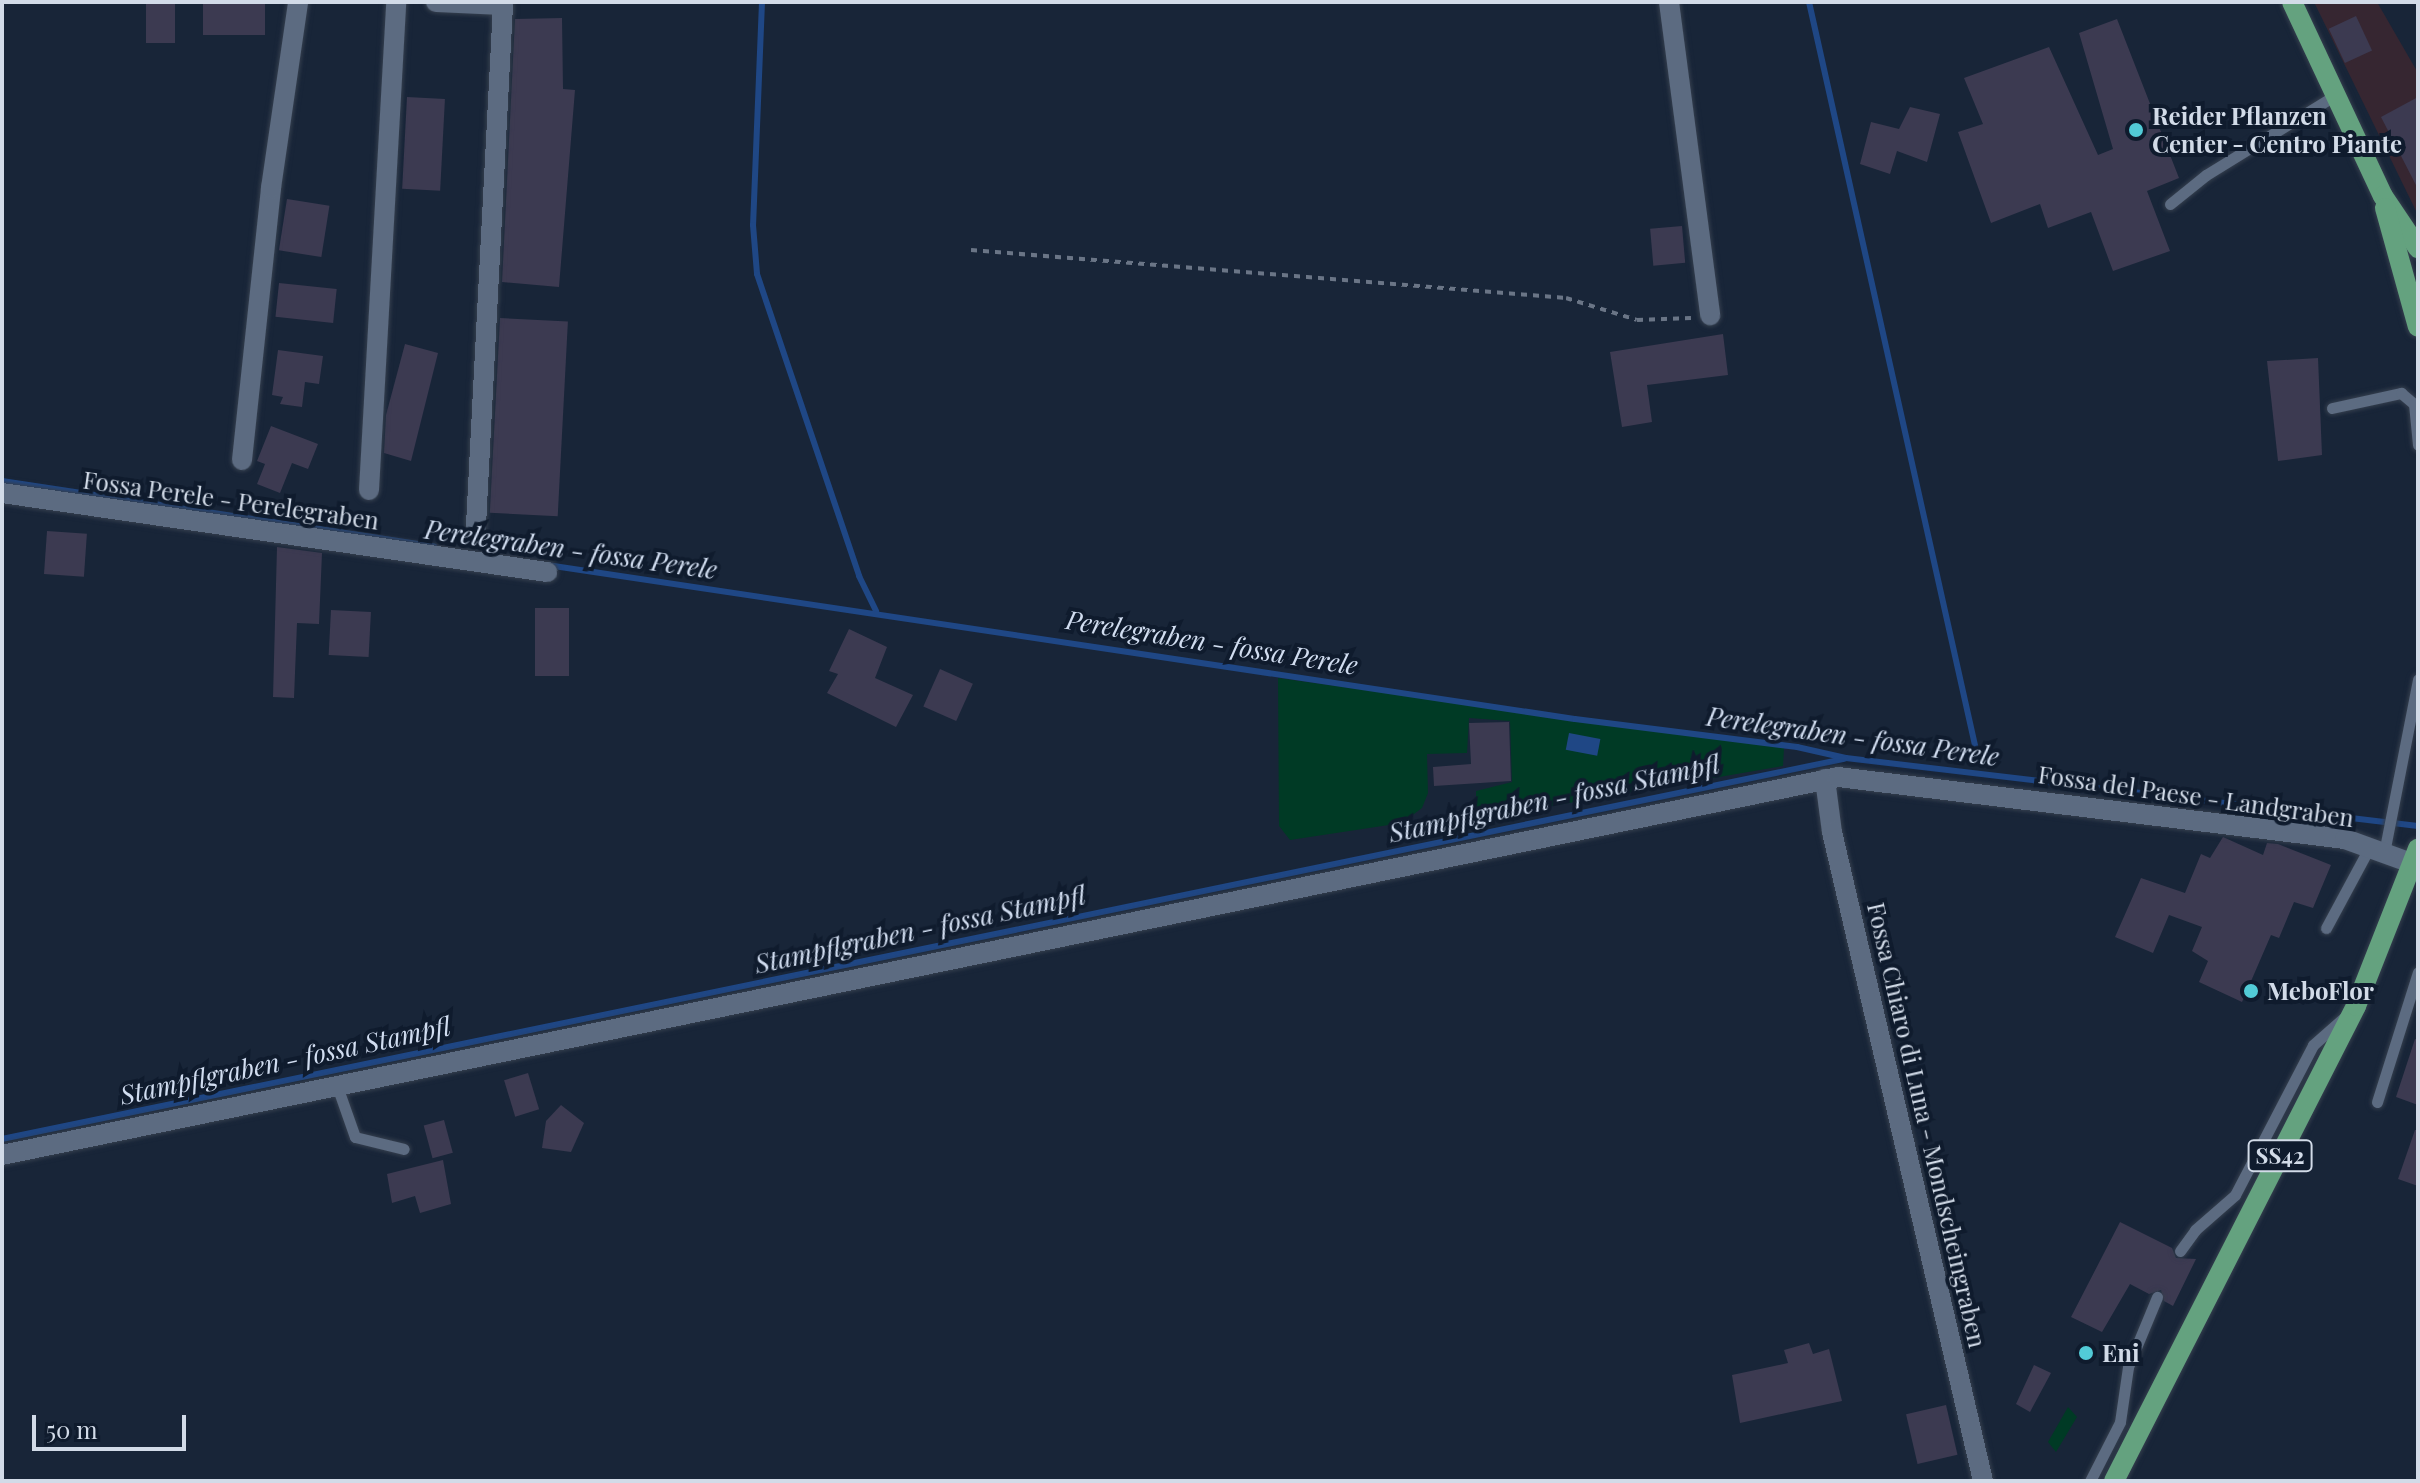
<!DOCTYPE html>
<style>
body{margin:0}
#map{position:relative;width:2420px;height:1483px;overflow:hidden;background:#182538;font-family:"Playfair Display",serif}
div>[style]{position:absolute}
.industrial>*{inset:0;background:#362631}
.green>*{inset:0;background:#003a25}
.water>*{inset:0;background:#1f4785;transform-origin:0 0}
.stream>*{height:6px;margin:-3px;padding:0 3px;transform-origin:3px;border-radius:3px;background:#1f4785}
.building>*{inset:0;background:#3c3a51;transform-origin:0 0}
.path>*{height:4px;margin-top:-2px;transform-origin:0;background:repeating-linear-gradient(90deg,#6a7586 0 6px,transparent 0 12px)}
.roads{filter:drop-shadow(0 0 2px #353f4e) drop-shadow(0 0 2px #353f4e)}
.service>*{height:11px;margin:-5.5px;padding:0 5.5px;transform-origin:5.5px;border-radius:5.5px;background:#5c6b81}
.minor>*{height:20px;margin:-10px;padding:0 10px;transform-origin:10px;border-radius:10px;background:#5c6b81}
.primary>*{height:20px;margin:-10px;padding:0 10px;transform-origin:10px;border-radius:10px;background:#64a27f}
.dots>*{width:22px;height:22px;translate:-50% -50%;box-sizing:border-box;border:4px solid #0f1b2d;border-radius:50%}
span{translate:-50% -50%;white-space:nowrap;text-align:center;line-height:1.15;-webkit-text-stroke:8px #0f1b2d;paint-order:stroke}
.shield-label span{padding:2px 6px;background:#0f1b2d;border:2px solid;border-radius:6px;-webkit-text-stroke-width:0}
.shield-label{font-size:22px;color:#d2dbe8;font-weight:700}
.poi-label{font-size:24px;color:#d2dbe8;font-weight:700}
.left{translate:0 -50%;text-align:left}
.street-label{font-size:24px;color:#d2dbe8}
.water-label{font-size:26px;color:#d1ddf0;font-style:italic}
.frame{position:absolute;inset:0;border:4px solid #d2dbe8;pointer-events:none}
.scale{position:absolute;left:32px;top:1415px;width:154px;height:36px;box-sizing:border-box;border:4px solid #d2dbe8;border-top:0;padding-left:10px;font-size:24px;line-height:28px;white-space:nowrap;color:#d2dbe8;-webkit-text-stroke:6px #0f1b2d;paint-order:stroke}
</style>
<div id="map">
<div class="industrial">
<div style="clip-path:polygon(2314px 2px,2377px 2px,2418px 73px,2418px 215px)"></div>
</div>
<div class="green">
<div style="clip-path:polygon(1278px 678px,1784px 748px,1783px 766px,1476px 819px,1476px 791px,1512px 782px,1510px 721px,1469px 718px,1467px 753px,1427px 754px,1428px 793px,1422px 808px,1402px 823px,1290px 840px,1279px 826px)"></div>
<div style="clip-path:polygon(2068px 1407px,2077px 1417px,2056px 1452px,2048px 1442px)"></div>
</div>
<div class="water">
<div style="left:1569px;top:733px;width:32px;height:17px;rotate:11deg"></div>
</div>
<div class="stream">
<div style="left:762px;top:2px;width:223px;rotate:92.3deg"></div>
<div style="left:753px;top:225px;width:49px;rotate:85.3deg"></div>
<div style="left:757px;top:274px;width:319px;rotate:71.3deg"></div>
<div style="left:859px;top:576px;width:39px;rotate:64deg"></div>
<div style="left:1809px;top:2px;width:766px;rotate:77.41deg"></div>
<div style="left:2px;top:481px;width:437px;rotate:8.6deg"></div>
<div style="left:547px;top:565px;width:1039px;rotate:8.52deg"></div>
<div style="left:1575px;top:719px;width:224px;rotate:7.2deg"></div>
<div style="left:1797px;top:747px;width:50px;rotate:12.7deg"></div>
<div style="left:1846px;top:758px;width:576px;rotate:6.78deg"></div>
<div style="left:2px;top:1139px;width:1881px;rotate:-11.66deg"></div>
</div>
<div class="building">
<div style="left:146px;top:2px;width:29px;height:41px"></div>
<div style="left:203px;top:2px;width:62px;height:33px"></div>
<div style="left:2356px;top:16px;width:38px;height:30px;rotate:65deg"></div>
<div style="clip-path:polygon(562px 18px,563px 89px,575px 90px,559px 287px,502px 282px,515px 19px)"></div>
<div style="clip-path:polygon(2117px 19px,2179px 178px,2147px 191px,2170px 251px,2113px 271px,2091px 212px,2048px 228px,2040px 204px,1991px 223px,1958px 132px,1983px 124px,1964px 78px,2049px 47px,2098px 155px,2113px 149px,2079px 33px)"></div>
<div style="left:407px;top:97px;width:38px;height:92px;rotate:3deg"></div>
<div style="clip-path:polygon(2418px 97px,2418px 189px,2381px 117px)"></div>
<div style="clip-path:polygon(1910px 107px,1940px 114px,1927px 162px,1897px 151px,1890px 174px,1860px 164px,1871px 122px,1899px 129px)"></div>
<div style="left:287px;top:199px;width:43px;height:52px;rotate:9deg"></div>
<div style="left:1682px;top:226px;width:37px;height:32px;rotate:85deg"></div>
<div style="left:279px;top:283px;width:58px;height:34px;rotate:6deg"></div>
<div style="left:500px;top:318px;width:68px;height:195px;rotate:3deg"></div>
<div style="clip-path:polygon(1723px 334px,1728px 375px,1647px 385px,1652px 422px,1622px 427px,1610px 352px)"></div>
<div style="clip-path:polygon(405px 344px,438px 353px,411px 461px,384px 453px,386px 415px)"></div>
<div style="clip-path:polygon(278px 350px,323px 356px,319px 384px,305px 382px,302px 407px,280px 404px,283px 397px,272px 395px)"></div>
<div style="clip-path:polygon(2318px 358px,2322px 455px,2278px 461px,2267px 361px)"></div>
<div style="clip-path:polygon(271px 426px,318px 444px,308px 469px,292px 463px,280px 493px,257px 484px,265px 464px,257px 461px)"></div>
<div style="left:47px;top:531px;width:40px;height:43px;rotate:4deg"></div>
<div style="clip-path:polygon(277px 547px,322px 553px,319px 624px,297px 623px,294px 698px,273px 697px)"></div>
<div style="left:535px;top:608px;width:34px;height:68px"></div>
<div style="left:331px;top:610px;width:40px;height:45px;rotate:3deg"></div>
<div style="clip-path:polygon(849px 629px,887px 647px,875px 678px,913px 695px,896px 727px,827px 693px,838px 674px,829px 671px)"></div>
<div style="left:940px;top:669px;width:36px;height:41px;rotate:24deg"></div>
<div style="clip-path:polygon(1509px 722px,1511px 781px,1434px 786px,1433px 767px,1471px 764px,1469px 723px)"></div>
<div style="clip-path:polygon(2223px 837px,2263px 855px,2267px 843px,2278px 844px,2331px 865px,2313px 908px,2294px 902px,2279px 938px,2271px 935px,2242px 1002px,2199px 982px,2208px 961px,2192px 951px,2202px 927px,2169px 915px,2153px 953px,2115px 937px,2141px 878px,2185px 893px,2201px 854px,2210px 858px)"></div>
<div style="clip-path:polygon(2415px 1039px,2418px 1040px,2418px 1105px,2396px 1097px)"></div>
<div style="left:528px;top:1073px;width:38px;height:25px;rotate:73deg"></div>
<div style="clip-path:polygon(561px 1105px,584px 1123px,571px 1152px,542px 1148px,546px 1121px)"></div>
<div style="left:444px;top:1120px;width:34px;height:21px;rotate:75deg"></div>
<div style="clip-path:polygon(2415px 1130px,2418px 1130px,2418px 1186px,2398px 1179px)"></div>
<div style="clip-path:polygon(443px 1160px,451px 1204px,420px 1213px,415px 1196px,392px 1203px,387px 1174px)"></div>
<div style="clip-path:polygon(2120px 1222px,2172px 1248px,2176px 1258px,2196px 1259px,2173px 1306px,2164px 1301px,2161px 1290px,2149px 1294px,2130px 1284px,2102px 1332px,2071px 1317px)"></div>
<div style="clip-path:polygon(1809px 1343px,1813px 1354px,1829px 1349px,1842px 1401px,1740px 1423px,1732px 1375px,1788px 1363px,1784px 1350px)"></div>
<div style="clip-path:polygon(2034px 1365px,2051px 1373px,2030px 1412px,2016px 1404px)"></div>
<div style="left:1946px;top:1405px;width:51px;height:41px;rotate:77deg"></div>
</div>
<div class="path">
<div style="left:971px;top:250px;width:597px;rotate:4.61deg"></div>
<div style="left:1566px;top:298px;width:74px;rotate:17.2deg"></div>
<div style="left:1637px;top:320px;width:54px;rotate:-2.1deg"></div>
</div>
<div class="roads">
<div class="service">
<div style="left:2170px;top:204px;width:46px;rotate:-38.9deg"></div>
<div style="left:2206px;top:175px;width:154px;rotate:-31.7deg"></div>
<div style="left:2332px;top:408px;width:71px;rotate:-12.3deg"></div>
<div style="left:2401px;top:393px;width:17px;rotate:40deg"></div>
<div style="left:2414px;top:404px;width:41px;rotate:84.4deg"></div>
<div style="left:2384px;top:853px;width:177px;rotate:-78.9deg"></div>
<div style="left:2326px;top:928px;width:91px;rotate:-61.7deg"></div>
<div style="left:337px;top:1086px;width:54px;rotate:70.6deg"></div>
<div style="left:355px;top:1137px;width:50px;rotate:13.8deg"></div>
<div style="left:2377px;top:1102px;width:136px;rotate:-72.5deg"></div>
<div style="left:2180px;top:1251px;width:26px;rotate:-54deg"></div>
<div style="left:2195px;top:1230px;width:53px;rotate:-41.2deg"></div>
<div style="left:2235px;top:1195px;width:169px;rotate:-62.5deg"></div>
<div style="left:2313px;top:1045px;width:45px;rotate:-41.4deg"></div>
<div style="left:2090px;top:1481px;width:66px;rotate:-63deg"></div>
<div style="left:2120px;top:1422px;width:56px;rotate:-81.7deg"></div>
<div style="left:2128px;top:1367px;width:76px;rotate:-67.5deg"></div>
</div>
<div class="minor">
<div style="left:436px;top:2px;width:67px;rotate:2.6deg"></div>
<div style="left:503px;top:5px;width:522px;rotate:92.97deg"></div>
<div style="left:1669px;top:2px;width:316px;rotate:82.5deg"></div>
<div style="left:242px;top:460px;width:274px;rotate:-83.9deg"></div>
<div style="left:271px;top:188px;width:188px;rotate:-81.7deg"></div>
<div style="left:369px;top:490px;width:489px;rotate:-86.8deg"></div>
<div style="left:2px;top:493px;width:551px;rotate:8.25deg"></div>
<div style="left:1825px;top:779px;width:53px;rotate:82.5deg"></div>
<div style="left:1832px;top:832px;width:666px;rotate:76.9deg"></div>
<div style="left:2px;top:1155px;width:1875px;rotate:-11.63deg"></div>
<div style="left:1838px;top:777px;width:511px;rotate:6.97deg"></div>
<div style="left:2345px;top:839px;width:73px;rotate:19.9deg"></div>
</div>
<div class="primary">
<div style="left:2292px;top:2px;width:214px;rotate:64.9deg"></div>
<div style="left:2383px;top:196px;width:63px;rotate:56.1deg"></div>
<div style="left:2385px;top:208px;width:123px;rotate:74.5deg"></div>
<div style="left:2114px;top:1481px;width:533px;rotate:-63deg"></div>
<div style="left:2356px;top:1006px;width:169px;rotate:-68.5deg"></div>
</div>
</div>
<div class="dots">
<div style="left:2136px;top:130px;background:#52cbd7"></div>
<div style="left:2251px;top:991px;background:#52cbd7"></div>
<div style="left:2086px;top:1353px;background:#52cbd7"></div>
</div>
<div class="shield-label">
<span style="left:2280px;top:1156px">SS42</span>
</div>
<div class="poi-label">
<span class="left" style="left:2152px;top:130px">Reider Pflanzen<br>Center - Centro Piante</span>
<span class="left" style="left:2267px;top:991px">MeboFlor</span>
<span class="left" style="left:2102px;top:1353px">Eni</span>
</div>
<div class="street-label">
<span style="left:231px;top:500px;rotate:8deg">Fossa Perele - Perelegraben</span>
<span style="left:2196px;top:796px;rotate:8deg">Fossa del Paese - Landgraben</span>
<span style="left:1927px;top:1125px;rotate:77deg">Fossa Chiaro di Luna - Mondscheingraben</span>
</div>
<div class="water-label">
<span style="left:571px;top:549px;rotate:8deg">Perelegraben - fossa Perele</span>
<span style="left:1212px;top:642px;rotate:9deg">Perelegraben - fossa Perele</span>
<span style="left:1853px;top:736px;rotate:8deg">Perelegraben - fossa Perele</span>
<span style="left:1554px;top:798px;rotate:-12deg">Stampflgraben - fossa Stampfl</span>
<span style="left:920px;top:929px;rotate:-12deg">Stampflgraben - fossa Stampfl</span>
<span style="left:285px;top:1060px;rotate:-12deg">Stampflgraben - fossa Stampfl</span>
</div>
<div class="frame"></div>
<div class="scale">50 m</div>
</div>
